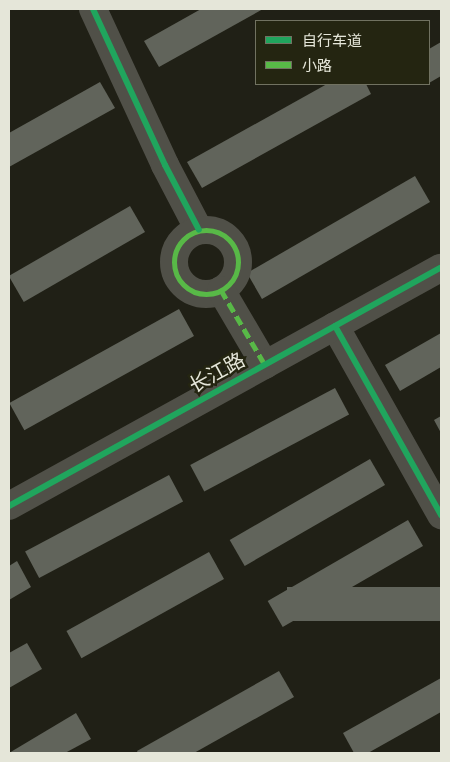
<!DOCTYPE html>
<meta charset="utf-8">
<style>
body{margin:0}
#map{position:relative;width:450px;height:762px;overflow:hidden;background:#202016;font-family:"Zilla Slab","Noto Sans SC",serif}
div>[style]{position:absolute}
.building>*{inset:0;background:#61645b;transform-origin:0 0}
.minor>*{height:28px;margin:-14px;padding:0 14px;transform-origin:14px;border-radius:14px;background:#505048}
.minor>.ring{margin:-14px;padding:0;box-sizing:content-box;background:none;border:28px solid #505048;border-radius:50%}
.quiet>*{height:5px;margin-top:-2.5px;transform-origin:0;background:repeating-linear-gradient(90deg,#58b947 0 10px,transparent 0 15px)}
.quiet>.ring{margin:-2.5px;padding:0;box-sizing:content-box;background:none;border:5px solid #58b947;border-radius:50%}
.cycleway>*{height:6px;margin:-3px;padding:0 3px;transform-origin:3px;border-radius:3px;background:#20a55d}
span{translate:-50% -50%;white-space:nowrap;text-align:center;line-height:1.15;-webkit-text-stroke:5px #242511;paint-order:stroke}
.street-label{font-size:20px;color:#e5e6d9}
.frame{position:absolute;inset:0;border:10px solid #e5e6d9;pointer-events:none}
.legend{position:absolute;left:255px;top:20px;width:175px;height:65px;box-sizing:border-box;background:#242511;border:1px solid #717261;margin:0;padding:6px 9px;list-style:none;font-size:15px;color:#e5e6d9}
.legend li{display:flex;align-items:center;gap:10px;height:25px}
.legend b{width:25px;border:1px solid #717261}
</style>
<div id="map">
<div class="building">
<div style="clip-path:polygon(201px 9px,263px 9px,159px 67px,144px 41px)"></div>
<div style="clip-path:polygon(441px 42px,441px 76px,429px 83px,429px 49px)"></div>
<div style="clip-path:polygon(100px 82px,115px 108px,9px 167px,9px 133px)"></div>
<div style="clip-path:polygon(327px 84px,366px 84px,371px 94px,202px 188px,187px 162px)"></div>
<div style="left:415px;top:176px;width:30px;height:194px;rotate:60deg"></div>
<div style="left:130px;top:206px;width:30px;height:140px;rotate:60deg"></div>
<div style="left:179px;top:309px;width:31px;height:194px;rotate:61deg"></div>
<div style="clip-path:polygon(441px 333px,441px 367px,400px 391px,385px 365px)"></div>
<div style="left:335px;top:388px;width:30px;height:164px;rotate:62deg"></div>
<div style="clip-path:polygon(441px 416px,441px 433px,434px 420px)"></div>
<div style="left:370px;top:459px;width:30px;height:162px;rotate:60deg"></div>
<div style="left:169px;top:475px;width:30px;height:163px;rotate:62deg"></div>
<div style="left:408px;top:520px;width:30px;height:162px;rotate:60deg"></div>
<div style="left:209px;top:552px;width:31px;height:163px;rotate:61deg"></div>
<div style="clip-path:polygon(17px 561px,31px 587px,9px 600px,9px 566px)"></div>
<div style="left:441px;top:587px;width:34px;height:154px;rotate:90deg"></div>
<div style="clip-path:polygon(27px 643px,42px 669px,9px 688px,9px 653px)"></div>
<div style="clip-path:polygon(279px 671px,294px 697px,194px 753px,138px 753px,137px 751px)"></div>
<div style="clip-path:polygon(441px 678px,441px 712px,368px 753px,354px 753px,343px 733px)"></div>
<div style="clip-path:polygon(76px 713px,91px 739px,65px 753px,9px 753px)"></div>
</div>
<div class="minor">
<div style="left:93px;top:9px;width:172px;rotate:65.2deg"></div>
<div style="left:165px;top:165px;width:73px;rotate:62.4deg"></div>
<div class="ring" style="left:174px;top:230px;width:36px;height:36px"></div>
<div style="left:221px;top:290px;width:87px;rotate:59.6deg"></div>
<div style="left:335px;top:326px;width:217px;rotate:60.7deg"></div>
<div style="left:9px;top:506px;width:493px;rotate:-28.9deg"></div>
</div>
<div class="quiet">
<div class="ring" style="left:174px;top:230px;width:59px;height:59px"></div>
<div style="left:221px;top:290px;width:87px;rotate:59.6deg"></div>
</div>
<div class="cycleway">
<div style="left:93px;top:9px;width:172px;rotate:65.2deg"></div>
<div style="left:165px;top:165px;width:73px;rotate:62.4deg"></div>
<div style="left:335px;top:326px;width:217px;rotate:60.7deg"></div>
<div style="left:9px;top:506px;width:493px;rotate:-28.9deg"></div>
</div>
<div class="street-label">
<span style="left:217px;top:373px;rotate:-29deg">长江路</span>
</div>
<div class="frame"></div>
<ul class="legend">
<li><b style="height:6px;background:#20a55d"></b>自行车道</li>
<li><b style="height:6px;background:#58b947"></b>小路</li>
</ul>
</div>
